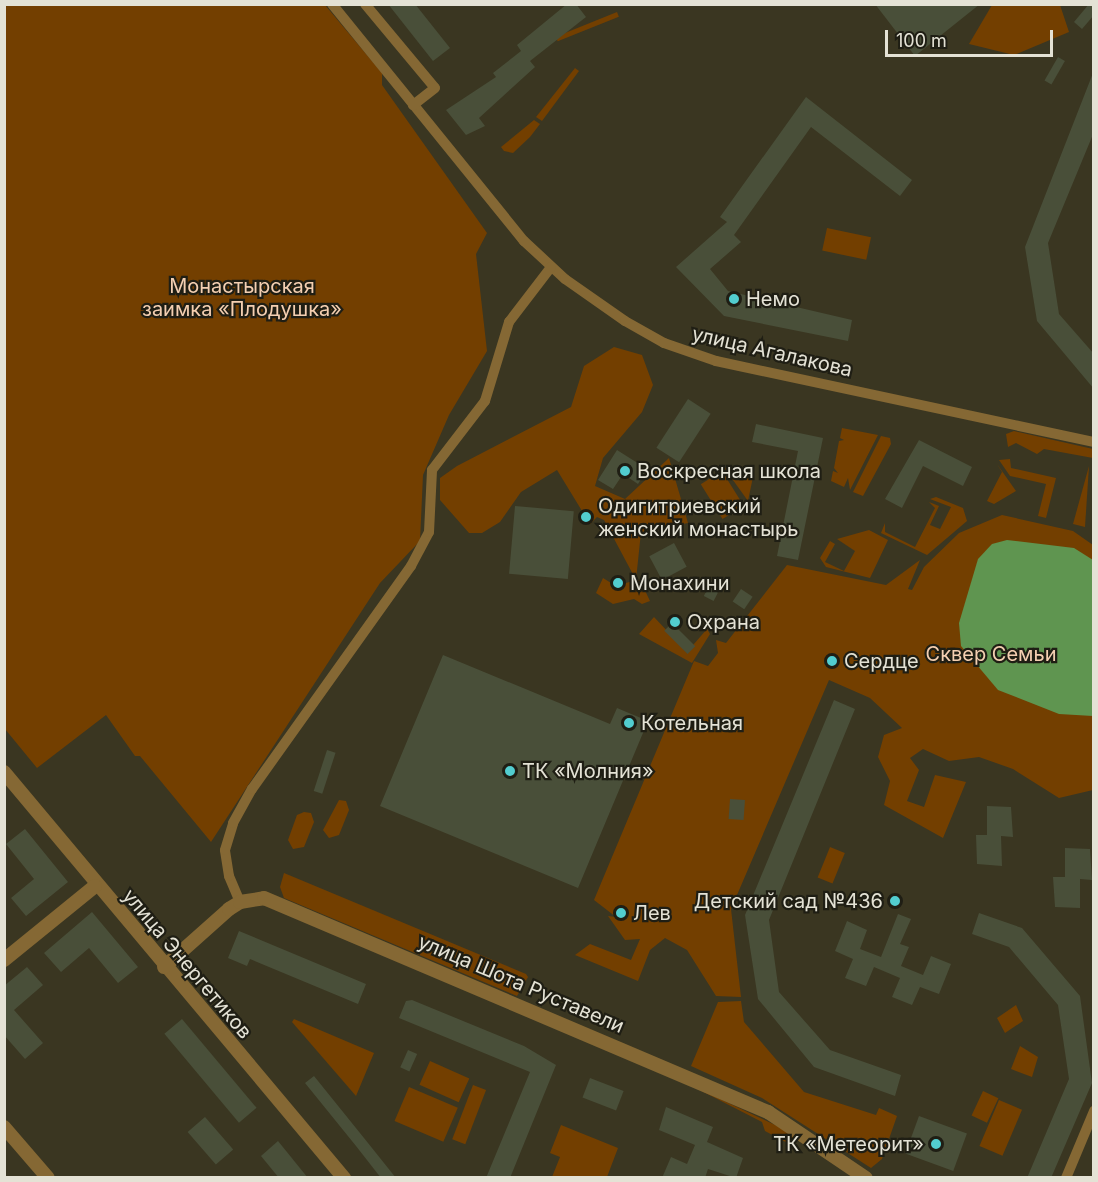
<!DOCTYPE html>
<meta charset="utf-8">
<style>
body{margin:0}
#map{position:relative;width:1098px;height:1182px;overflow:hidden;background:#3a3621;font-family:Inter,sans-serif}
div>[style]{position:absolute}
.green>*{inset:0;background:#733f00;transform-origin:0 0}
.water>*{inset:0;background:#5f9550}
.building>*{inset:0;background:#494f39;transform-origin:0 0}
.minor>*{height:10px;margin:-5px;padding:0 5px;transform-origin:5px;border-radius:5px;background:#856834}
.tertiary>*{height:14px;margin:-7px;padding:0 7px;transform-origin:7px;border-radius:7px;background:#856834}
.dots>*{width:16px;height:16px;translate:-50% -50%;box-sizing:border-box;border:3px solid #1f1e14;border-radius:50%}
span{translate:-50% -50%;white-space:nowrap;text-align:center;line-height:1.15;-webkit-text-stroke:4.5px #1f1e14;paint-order:stroke}
.park-label{font-size:20px;color:#f4cfb1}
.poi-label{font-size:20px;color:#e4e2d5}
.left{translate:0 -50%;text-align:left}
.right{translate:-100% -50%;text-align:right}
.street-label{font-size:20px;color:#e4e2d5}
.frame{position:absolute;inset:0;border:6px solid #e4e2d5;pointer-events:none}
.scale{position:absolute;left:885px;top:30px;width:168px;height:27px;box-sizing:border-box;border:3px solid #e4e2d5;border-top:0;padding-left:8px;font-size:18px;line-height:21px;white-space:nowrap;color:#e4e2d5;-webkit-text-stroke:4px #1f1e14;paint-order:stroke}
</style>
<div id="map">
<div class="green">
<div style="clip-path:polygon(4px 5px,325px 5px,382px 73px,382px 85px,487px 233px,476px 254px,487px 351px,449px 415px,423px 475px,420px 541px,380px 583px,211px 842px,140px 756px,135px 756px,106px 715px,37px 768px,5px 729px)"></div>
<div style="clip-path:polygon(992px 5px,1060px 5px,1069px 32px,1014px 55px,969px 44px)"></div>
<div style="left:617px;top:12px;width:5px;height:66px;rotate:68deg"></div>
<div style="clip-path:polygon(575px 68px,579px 71px,542px 121px,536px 117px)"></div>
<div style="clip-path:polygon(534px 120px,540px 124px,530px 137px,513px 153px,504px 151px,501px 147px)"></div>
<div style="left:827px;top:228px;width:45px;height:23px;rotate:12deg"></div>
<div style="clip-path:polygon(614px 347px,642px 355px,653px 385px,642px 412px,603px 458px,595px 486px,625px 499px,669px 458px,688px 523px,641px 532px,636px 580px,640px 580px,650px 601px,642px 604px,634px 599px,613px 604px,596px 593px,603px 578px,616px 586px,636px 580px,604px 520px,597px 517px,590px 524px,557px 470px,521px 492px,500px 522px,482px 533px,469px 533px,440px 500px,440px 478px,457px 466px,571px 407px,584px 366px)"></div>
<div style="clip-path:polygon(842px 428px,878px 435px,850px 490px,848px 478px,844px 487px,831px 481px,833px 471px,838px 473px,834px 468px,839px 441px,844px 440px,840px 438px)"></div>
<div style="clip-path:polygon(1014px 431px,1093px 449px,1093px 458px,1044px 449px,1037px 454px,1016px 443px,1008px 447px,1006px 434px)"></div>
<div style="clip-path:polygon(881px 436px,890px 438px,891px 444px,863px 496px,853px 492px)"></div>
<div style="clip-path:polygon(1010px 459px,1011px 468px,1056px 478px,1046px 518px,1038px 516px,1046px 484px,1010px 476px,999px 460px)"></div>
<div style="clip-path:polygon(997px 464px,1016px 491px,994px 504px,987px 501px,1002px 472px)"></div>
<div style="clip-path:polygon(727px 466px,754px 472px,748px 501px,725px 469px)"></div>
<div style="clip-path:polygon(1089px 466px,1085px 527px,1073px 524px)"></div>
<div style="left:722px;top:471px;width:41px;height:25px;rotate:58deg"></div>
<div style="clip-path:polygon(936px 497px,963px 508px,967px 521px,927px 555px,881px 533px,885px 523px,885px 532px,915px 547px,935px 508px,929px 502px,939px 506px,930px 525px,940px 529px,951px 507px,930px 499px)"></div>
<div style="clip-path:polygon(1002px 515px,1073px 531px,1093px 545px,1093px 790px,1059px 798px,1013px 769px,979px 757px,949px 761px,923px 749px,910px 758px,919px 770px,907px 801px,924px 807px,935px 775px,966px 782px,943px 838px,884px 805px,890px 781px,878px 757px,884px 735px,902px 728px,870px 698px,829px 680px,731px 909px,741px 997px,716px 996px,687px 950px,665px 938px,650px 950px,638px 981px,575px 955px,590px 944px,631px 960px,640px 939px,625px 940px,608px 916px,616px 917px,594px 900px,694px 661px,708px 666px,718px 653px,716px 640px,726px 643px,787px 565px,886px 585px,920px 560px,908px 589px,912px 590px,924px 567px,959px 533px)"></div>
<div style="clip-path:polygon(869px 530px,888px 540px,870px 578px,826px 567px,820px 558px,830px 541px,835px 544px,825px 562px,844px 571px,855px 551px,837px 539px)"></div>
<div style="clip-path:polygon(654px 617px,687px 652px,707px 629px,710px 634px,692px 663px,639px 634px)"></div>
<div style="clip-path:polygon(339px 800px,346px 801px,349px 810px,339px 835px,329px 838px,323px 830px)"></div>
<div style="clip-path:polygon(304px 812px,311px 813px,314px 822px,304px 847px,293px 849px,288px 840px,297px 815px)"></div>
<div style="left:830px;top:847px;width:16px;height:33px;rotate:22deg"></div>
<div style="clip-path:polygon(284px 873px,526px 974px,528px 977px,517px 996px,284px 898px,280px 887px)"></div>
<div style="clip-path:polygon(741px 1001px,744px 1022px,804px 1092px,876px 1115px,879px 1108px,897px 1116px,882px 1159px,871px 1168px,762px 1098px,691px 1066px,718px 1002px)"></div>
<div style="clip-path:polygon(1016px 1005px,1023px 1021px,1005px 1033px,997px 1018px)"></div>
<div style="clip-path:polygon(294px 1019px,374px 1053px,356px 1096px,292px 1022px)"></div>
<div style="clip-path:polygon(1020px 1046px,1038px 1057px,1032px 1077px,1011px 1069px)"></div>
<div style="left:430px;top:1061px;width:43px;height:26px;rotate:24deg"></div>
<div style="clip-path:polygon(686px 1083px,792px 1133px,795px 1147px,765px 1131px,762px 1122px)"></div>
<div style="left:473px;top:1085px;width:14px;height:58px;rotate:21deg"></div>
<div style="left:409px;top:1087px;width:53px;height:37px;rotate:23deg"></div>
<div style="left:983px;top:1091px;width:17px;height:27px;rotate:25deg"></div>
<div style="left:999px;top:1100px;width:25px;height:50px;rotate:23deg"></div>
<div style="clip-path:polygon(561px 1125px,618px 1148px,607px 1177px,552px 1177px,560px 1157px,550px 1153px)"></div>
</div>
<div class="water">
<div style="clip-path:polygon(1007px 540px,1074px 548px,1093px 560px,1093px 716px,1059px 714px,998px 690px,961px 646px,959px 623px,978px 559px,992px 544px)"></div>
</div>
<div class="building">
<div style="clip-path:polygon(388px 4px,415px 4px,450px 48px,433px 61px)"></div>
<div style="clip-path:polygon(567px 4px,576px 4px,586px 17px,530px 61px,535px 67px,479px 118px,485px 126px,466px 135px,446px 110px,496px 77px,493px 73px,521px 51px,517px 45px)"></div>
<div style="clip-path:polygon(875px 4px,980px 4px,915px 56px)"></div>
<div style="clip-path:polygon(1089px 4px,1094px 4px,1094px 15px,1082px 29px,1074px 22px)"></div>
<div style="left:1058px;top:57px;width:8px;height:27px;rotate:30deg"></div>
<div style="clip-path:polygon(1093px 73px,1094px 132px,1048px 243px,1059px 314px,1094px 354px,1094px 389px,1037px 321px,1025px 247px)"></div>
<div style="clip-path:polygon(806px 97px,912px 180px,900px 196px,811px 127px,734px 235px,741px 242px,710px 269px,728px 291px,852px 320px,848px 341px,724px 316px,676px 267px,727px 222px,720px 217px)"></div>
<div style="left:688px;top:399px;width:27px;height:58px;rotate:33deg"></div>
<div style="clip-path:polygon(756px 424px,823px 438px,798px 560px,777px 556px,798px 451px,752px 442px)"></div>
<div style="clip-path:polygon(919px 440px,972px 467px,963px 486px,923px 466px,902px 508px,885px 499px)"></div>
<div style="clip-path:polygon(617px 450px,647px 469px,638px 484px,623px 474px,613px 489px,598px 480px)"></div>
<div style="left:515px;top:506px;width:59px;height:68px;rotate:5deg"></div>
<div style="left:674px;top:543px;width:27px;height:28px;rotate:62deg"></div>
<div style="left:712px;top:580px;width:11px;height:18px;rotate:27deg"></div>
<div style="left:741px;top:589px;width:14px;height:15px;rotate:34deg"></div>
<div style="left:672px;top:623px;width:33px;height:11px;rotate:45deg"></div>
<div style="clip-path:polygon(443px 655px,610px 724px,617px 708px,648px 721px,578px 888px,380px 806px)"></div>
<div style="clip-path:polygon(834px 700px,855px 709px,769px 920px,779px 992px,830px 1050px,901px 1075px,895px 1096px,814px 1067px,758px 999px,745px 915px)"></div>
<div style="left:327px;top:750px;width:9px;height:43px;rotate:18deg"></div>
<div style="left:730px;top:799px;width:15px;height:20px;rotate:4deg"></div>
<div style="clip-path:polygon(987px 806px,1011px 807px,1013px 837px,1001px 836px,1002px 866px,977px 864px,976px 835px,987px 835px)"></div>
<div style="clip-path:polygon(25px 829px,68px 882px,26px 916px,11px 898px,34px 879px,6px 844px)"></div>
<div style="clip-path:polygon(1065px 848px,1090px 849px,1092px 880px,1080px 879px,1080px 908px,1055px 907px,1053px 877px,1065px 877px)"></div>
<div style="clip-path:polygon(92px 912px,138px 967px,118px 983px,89px 948px,61px 972px,44px 953px)"></div>
<div style="clip-path:polygon(979px 913px,1022px 928px,1080px 996px,1092px 1083px,1051px 1178px,1027px 1178px,1069px 1079px,1058px 1005px,1009px 947px,972px 934px)"></div>
<div style="clip-path:polygon(898px 914px,911px 919px,900px 944px,909px 947px,901px 966px,923px 975px,931px 956px,951px 964px,939px 994px,920px 987px,912px 1005px,892px 997px,900px 978px,874px 967px,866px 986px,845px 978px,853px 959px,835px 951px,847px 921px,867px 930px,860px 949px,881px 957px)"></div>
<div style="clip-path:polygon(239px 931px,366px 984px,358px 1004px,250px 959px,247px 966px,228px 958px)"></div>
<div style="clip-path:polygon(27px 967px,43px 985px,14px 1010px,43px 1043px,25px 1059px,4px 1035px,4px 986px)"></div>
<div style="clip-path:polygon(412px 1000px,524px 1046px,556px 1065px,510px 1178px,486px 1178px,530px 1072px,399px 1018px,406px 1001px)"></div>
<div style="left:182px;top:1019px;width:116px;height:23px;rotate:50deg"></div>
<div style="left:408px;top:1050px;width:10px;height:19px;rotate:24deg"></div>
<div style="clip-path:polygon(314px 1076px,364px 1138px,396px 1178px,381px 1178px,356px 1146px,305px 1083px)"></div>
<div style="left:590px;top:1078px;width:36px;height:21px;rotate:21deg"></div>
<div style="clip-path:polygon(666px 1107px,713px 1127px,707px 1142px,743px 1158px,736px 1178px,708px 1169px,705px 1178px,662px 1178px,671px 1157px,687px 1164px,695px 1145px,659px 1130px)"></div>
<div style="left:919px;top:1116px;width:51px;height:40px;rotate:20deg"></div>
<div style="left:205px;top:1117px;width:43px;height:23px;rotate:49deg"></div>
<div style="clip-path:polygon(278px 1141px,308px 1178px,279px 1178px,261px 1156px)"></div>
</div>
<div class="minor">
<div style="left:332px;top:4px;width:305px;rotate:51deg"></div>
<div style="left:524px;top:241px;width:56px;rotate:42.8deg"></div>
<div style="left:565px;top:279px;width:73px;rotate:35deg"></div>
<div style="left:625px;top:321px;width:45px;rotate:29.4deg"></div>
<div style="left:664px;top:343px;width:55px;rotate:19.1deg"></div>
<div style="left:716px;top:361px;width:387px;rotate:12.1deg"></div>
<div style="left:365px;top:4px;width:109px;rotate:50.2deg"></div>
<div style="left:435px;top:88px;width:28px;rotate:142deg"></div>
<div style="left:240px;top:902px;width:28px;rotate:-113deg"></div>
<div style="left:229px;top:876px;width:26px;rotate:-99deg"></div>
<div style="left:225px;top:850px;width:28px;rotate:-73deg"></div>
<div style="left:233px;top:823px;width:39px;rotate:-61deg"></div>
<div style="left:252px;top:789px;width:274px;rotate:-54.5deg"></div>
<div style="left:411px;top:566px;width:38px;rotate:-62deg"></div>
<div style="left:429px;top:532px;width:62px;rotate:-87.2deg"></div>
<div style="left:432px;top:470px;width:87px;rotate:-52.5deg"></div>
<div style="left:485px;top:401px;width:83px;rotate:-73.1deg"></div>
<div style="left:509px;top:322px;width:69px;rotate:-52.6deg"></div>
<div style="left:1066px;top:1178px;width:73px;rotate:-67.3deg"></div>
</div>
<div class="tertiary">
<div style="left:4px;top:772px;width:530px;rotate:50.06deg"></div>
<div style="left:4px;top:960px;width:117px;rotate:-39.1deg"></div>
<div style="left:164px;top:967px;width:87px;rotate:-41.7deg"></div>
<div style="left:229px;top:909px;width:13px;rotate:-32deg"></div>
<div style="left:240px;top:902px;width:24px;rotate:-9deg"></div>
<div style="left:264px;top:898px;width:548px;rotate:23.01deg"></div>
<div style="left:768px;top:1112px;width:118px;rotate:34deg"></div>
<div style="left:4px;top:1127px;width:67px;rotate:49.2deg"></div>
</div>
<div class="dots">
<div style="left:734px;top:299px;background:#52cdcf"></div>
<div style="left:625px;top:471px;background:#52cdcf"></div>
<div style="left:586px;top:517px;background:#52cdcf"></div>
<div style="left:618px;top:583px;background:#52cdcf"></div>
<div style="left:675px;top:622px;background:#52cdcf"></div>
<div style="left:832px;top:661px;background:#52cdcf"></div>
<div style="left:629px;top:723px;background:#52cdcf"></div>
<div style="left:510px;top:771px;background:#52cdcf"></div>
<div style="left:895px;top:901px;background:#52cdcf"></div>
<div style="left:621px;top:913px;background:#52cdcf"></div>
<div style="left:936px;top:1144px;background:#52cdcf"></div>
</div>
<div class="park-label">
<span style="left:242px;top:298px">Монастырская<br>заимка «Плодушка»</span>
<span style="left:991px;top:654px">Сквер Семьи</span>
</div>
<div class="poi-label">
<span class="left" style="left:746px;top:299px">Немо</span>
<span class="left" style="left:637px;top:471px">Воскресная школа</span>
<span class="left" style="left:598px;top:518px">Одигитриевский<br>женский монастырь</span>
<span class="left" style="left:630px;top:583px">Монахини</span>
<span class="left" style="left:687px;top:622px">Охрана</span>
<span class="left" style="left:844px;top:661px">Сердце</span>
<span class="left" style="left:641px;top:723px">Котельная</span>
<span class="left" style="left:522px;top:771px">ТК «Молния»</span>
<span class="right" style="left:883px;top:901px">Детский сад №436</span>
<span class="left" style="left:633px;top:913px">Лев</span>
<span class="right" style="left:924px;top:1144px">ТК «Метеорит»</span>
</div>
<div class="street-label">
<span style="left:772px;top:352px;rotate:13deg">улица Агалакова</span>
<span style="left:187px;top:964px;rotate:50deg">улица Энергетиков</span>
<span style="left:521px;top:984px;rotate:23deg">улица Шота Руставели</span>
</div>
<div class="frame"></div>
<div class="scale">100 m</div>
</div>
